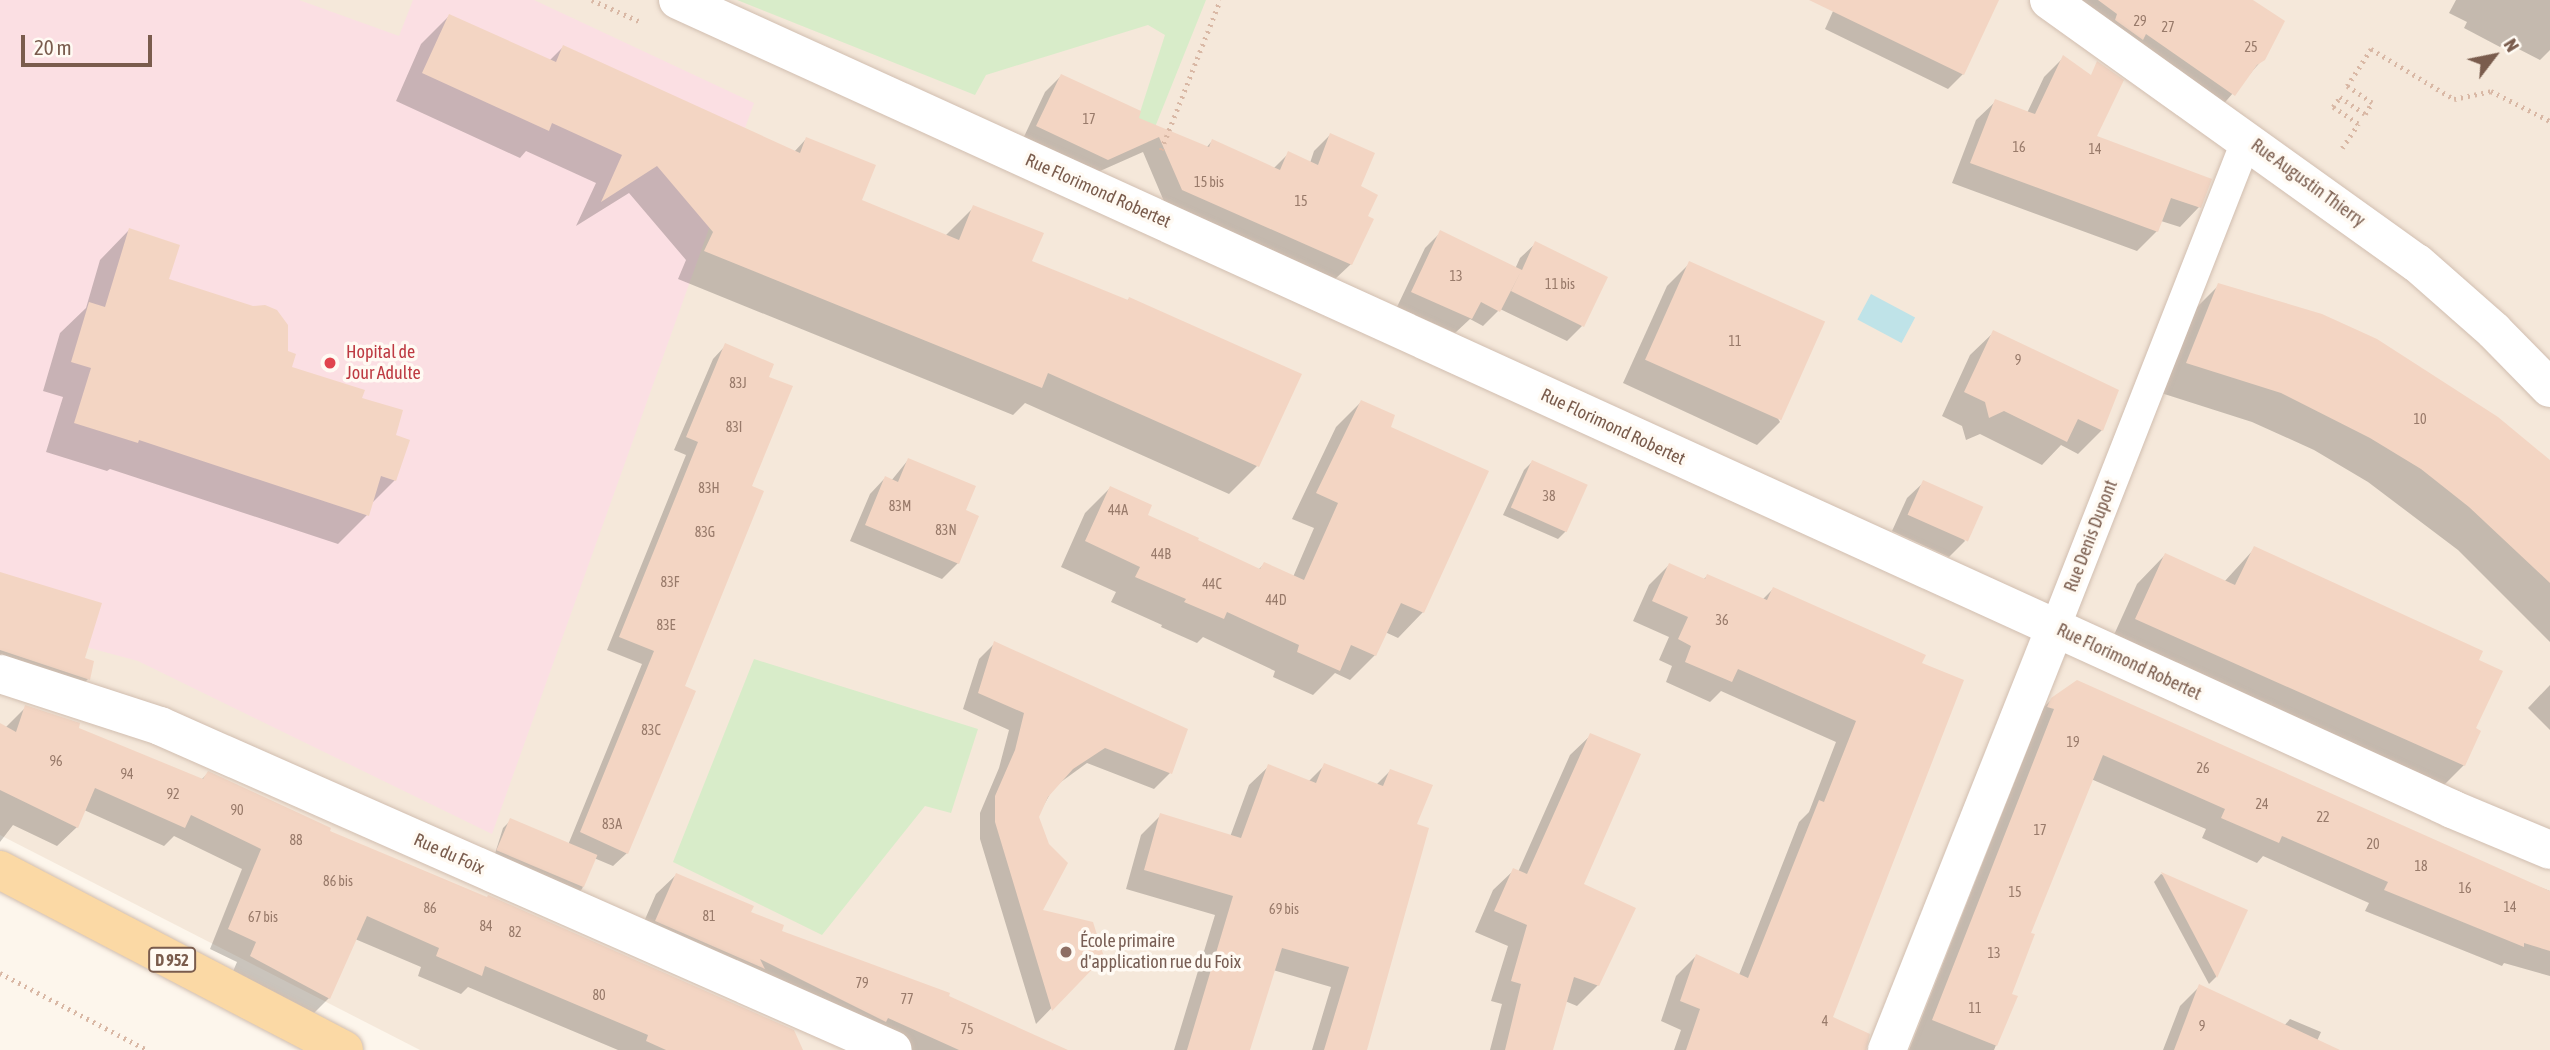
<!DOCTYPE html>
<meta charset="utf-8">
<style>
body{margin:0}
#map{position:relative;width:2550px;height:1050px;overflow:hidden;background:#fdf6ec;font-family:"Asap Condensed",sans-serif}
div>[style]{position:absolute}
.residential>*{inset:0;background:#f5e8da}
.medical>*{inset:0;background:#fbdfe3}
.green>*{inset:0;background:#d8ecc9}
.water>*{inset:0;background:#bfe3e8;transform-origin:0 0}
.shadow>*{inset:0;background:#0003}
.building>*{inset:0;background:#f3d5c3;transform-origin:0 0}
.path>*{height:4.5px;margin-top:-2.25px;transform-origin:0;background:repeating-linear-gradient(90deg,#d9b8a5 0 2px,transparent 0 7px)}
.roads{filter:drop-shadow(0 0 2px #d1beb0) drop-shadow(0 0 2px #d1beb0)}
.pedestrian>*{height:30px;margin:-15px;padding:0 15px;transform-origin:15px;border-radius:15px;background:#fff}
.minor>*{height:38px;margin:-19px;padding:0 19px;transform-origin:19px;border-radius:19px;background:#fff}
.primary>*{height:38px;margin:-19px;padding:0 19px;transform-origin:19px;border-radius:19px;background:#fbd9a5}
.dots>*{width:19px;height:19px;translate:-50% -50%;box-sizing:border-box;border:4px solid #fffaf3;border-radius:50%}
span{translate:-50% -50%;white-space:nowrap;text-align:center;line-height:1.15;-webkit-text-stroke:7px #fffaf3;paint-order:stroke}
.number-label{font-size:14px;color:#987a6a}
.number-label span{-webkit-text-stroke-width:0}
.shield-label span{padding:2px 5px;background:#fffaf3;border:2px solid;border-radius:5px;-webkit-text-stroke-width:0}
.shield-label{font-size:16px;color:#7a5c4d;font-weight:700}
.street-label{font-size:18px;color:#7a5c4d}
.health-label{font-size:18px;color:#be3a42}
.left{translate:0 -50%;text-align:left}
.education-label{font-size:18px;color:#785e54}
.north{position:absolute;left:2459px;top:21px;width:70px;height:70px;-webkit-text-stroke:5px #fffaf3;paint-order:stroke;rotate:58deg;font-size:19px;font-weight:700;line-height:28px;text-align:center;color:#7a5c4d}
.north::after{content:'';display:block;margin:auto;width:24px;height:32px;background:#7a5c4d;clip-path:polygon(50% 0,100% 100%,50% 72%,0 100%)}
.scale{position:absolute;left:21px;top:35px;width:131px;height:32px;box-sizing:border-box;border:4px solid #7a5c4d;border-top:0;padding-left:9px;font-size:21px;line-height:24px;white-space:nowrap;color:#7a5c4d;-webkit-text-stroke:5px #fffaf3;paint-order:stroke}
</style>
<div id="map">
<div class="residential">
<div style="clip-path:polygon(0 0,2550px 0,2550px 1050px,420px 1050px,0 835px)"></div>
</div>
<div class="medical">
<div style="clip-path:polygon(0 0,299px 0,399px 36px,413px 0,534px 0,754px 103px,492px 834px,138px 661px,0 624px)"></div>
</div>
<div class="green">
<div style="clip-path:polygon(737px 0,1206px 0,1149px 142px,1131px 140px,1165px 35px,1148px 25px,986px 75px,975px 95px)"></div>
<div style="clip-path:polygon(754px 659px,978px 729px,951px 813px,925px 806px,822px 935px,673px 862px)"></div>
</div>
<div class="water">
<div style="left:1871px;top:294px;width:50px;height:29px;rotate:28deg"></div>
</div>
<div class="shadow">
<div style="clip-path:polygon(1838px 0,1982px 0,1963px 74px,1948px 89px,1825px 29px)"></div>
<div style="clip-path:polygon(2073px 0,2250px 0,2263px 59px,2219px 109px)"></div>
<div style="clip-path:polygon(2456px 0,2550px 0,2550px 50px,2540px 60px,2505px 42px,2500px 47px,2464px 28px,2467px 22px,2449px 13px)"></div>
<div style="clip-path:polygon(449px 16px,549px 61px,563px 47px,794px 152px,806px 139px,859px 201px,945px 236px,974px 207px,1030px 262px,1126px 301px,1129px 299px,1299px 375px,1257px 466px,1229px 494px,1025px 403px,1013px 415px,678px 279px,686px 260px,629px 193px,576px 226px,596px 183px,526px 151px,520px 158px,396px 101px,421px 44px)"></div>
<div style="clip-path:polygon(2063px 58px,2094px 137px,2199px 207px,2180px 227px,2161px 221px,2157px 231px,2137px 251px,1952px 183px,1976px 120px,1996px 101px,2027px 113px,2044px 77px)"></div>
<div style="clip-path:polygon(1061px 76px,1137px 119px,1206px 148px,1212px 141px,1273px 169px,1289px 153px,1310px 163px,1314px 151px,1330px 135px,1359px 187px,1366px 217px,1351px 264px,1334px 280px,1166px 206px,1143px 152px,1091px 175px,1021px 143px,1045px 92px)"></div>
<div style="clip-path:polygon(129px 230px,167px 280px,287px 352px,289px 368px,360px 399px,395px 480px,371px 504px,367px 515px,338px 544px,110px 469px,107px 471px,46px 452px,63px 397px,43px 391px,60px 333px,86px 308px,100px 260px)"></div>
<div style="clip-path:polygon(1441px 232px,1515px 269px,1520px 258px,1536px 243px,1582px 326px,1567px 341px,1500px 309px,1483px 326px,1470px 319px,1455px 333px,1397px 307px,1425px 248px)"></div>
<div style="clip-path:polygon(1689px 264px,1780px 422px,1757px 445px,1623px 383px,1667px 286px)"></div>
<div style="clip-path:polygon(2219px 285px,2550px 464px,2550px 642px,2458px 550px,2368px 482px,2314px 450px,2252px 422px,2158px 392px,2190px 314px)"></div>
<div style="clip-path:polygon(1994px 332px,2102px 430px,2078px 454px,2061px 445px,2042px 465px,1980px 434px,1966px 440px,1962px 426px,1942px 416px,1970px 355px)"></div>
<div style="clip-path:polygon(726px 345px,767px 378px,750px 487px,627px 853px,613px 866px,594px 858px,582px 889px,575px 896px,493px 860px,503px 828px,511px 820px,568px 845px,642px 664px,607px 650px,686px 455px,674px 450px,713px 359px)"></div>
<div style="clip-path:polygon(1361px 402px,1388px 428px,1423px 612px,1398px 638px,1385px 632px,1375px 655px,1350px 680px,1335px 673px,1313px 695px,1273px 677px,1275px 671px,1203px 637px,1197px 643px,1161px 627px,1162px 625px,1111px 602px,1116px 592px,1061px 567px,1085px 513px,1110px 488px,1146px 516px,1196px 541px,1258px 570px,1264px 564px,1293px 577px,1314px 528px,1292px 519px,1336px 427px)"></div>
<div style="clip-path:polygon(908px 460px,964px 511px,958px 563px,942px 579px,850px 541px,870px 494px,885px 478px,891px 481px)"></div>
<div style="clip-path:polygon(1532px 462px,1566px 531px,1558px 539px,1503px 515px,1524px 470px)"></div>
<div style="clip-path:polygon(1924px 482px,1965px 541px,1949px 557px,1892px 531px,1907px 498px)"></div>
<div style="clip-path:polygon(2255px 548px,2477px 660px,2473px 729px,2464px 765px,2435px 794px,2108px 648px,2137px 584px,2165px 555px,2224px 582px)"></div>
<div style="clip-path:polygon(1669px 565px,1703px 580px,1707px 576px,1762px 600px,1773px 589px,1923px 656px,1831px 1018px,1865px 1050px,1674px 1050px,1681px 1030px,1661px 1021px,1676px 976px,1696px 956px,1739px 975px,1799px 822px,1809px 812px,1836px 742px,1721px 691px,1710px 702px,1666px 682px,1672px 666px,1659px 660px,1669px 637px,1633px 621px,1649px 585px)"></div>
<div style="clip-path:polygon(0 574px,83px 659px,88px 679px,65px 703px,0 680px)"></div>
<div style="clip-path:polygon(995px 643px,1186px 730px,1170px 773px,1154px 789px,1087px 763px,1054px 787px,1037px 817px,1040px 911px,1102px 956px,1036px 1024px,980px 839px,980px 813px,999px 768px,1009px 730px,963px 709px,979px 659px)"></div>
<div style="clip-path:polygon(2550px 685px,2550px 730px,2528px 708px)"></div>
<div style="clip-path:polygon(2052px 699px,2550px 891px,2550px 976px,2504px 963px,2502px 966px,2365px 911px,2369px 903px,2263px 856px,2257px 863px,2202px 838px,2206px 829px,2091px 779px,2029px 934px,2009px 994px,2016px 997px,1994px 1050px,1909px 1050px,2035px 730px,2031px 720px)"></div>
<div style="clip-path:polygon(26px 707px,201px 780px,208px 773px,327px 832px,801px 1050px,618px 1050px,468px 987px,461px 994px,418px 976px,421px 967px,355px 939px,329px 998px,310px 1017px,231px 976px,237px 962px,210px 949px,242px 869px,174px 836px,164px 846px,84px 810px,77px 827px,57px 846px,13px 825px,0 842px,0 725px,5px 728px)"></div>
<div style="clip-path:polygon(1591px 735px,1582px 885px,1598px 985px,1577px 1006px,1565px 1001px,1552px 1050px,1490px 1050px,1502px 1004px,1491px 1001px,1508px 946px,1475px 932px,1493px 890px,1514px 870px,1518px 872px,1570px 755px)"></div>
<div style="clip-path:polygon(1325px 765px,1376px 785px,1390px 771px,1414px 825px,1365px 1050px,1312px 1050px,1331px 987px,1273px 970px,1248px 1050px,1174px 1050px,1215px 915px,1126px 889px,1141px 835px,1161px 815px,1230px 837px,1249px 785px,1269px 766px,1308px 782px)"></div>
<div style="clip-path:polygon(2161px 874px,2246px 911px,2216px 977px,2209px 984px,2154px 882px)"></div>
<div style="clip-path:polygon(676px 875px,779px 932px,947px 997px,1064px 1050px,883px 1050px,636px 940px,656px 894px)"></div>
<div style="clip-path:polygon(2200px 986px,2284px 1026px,2290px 1019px,2321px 1032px,2317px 1041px,2337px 1050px,2163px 1050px,2180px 1006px)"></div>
</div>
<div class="building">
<div style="clip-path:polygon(1809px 0,1999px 0,1964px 75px)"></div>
<div style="clip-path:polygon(2098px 0,2253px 0,2285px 21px,2265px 60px,2257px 65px,2235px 96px,2146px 34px,2143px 40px,2115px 20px,2117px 14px)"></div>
<div style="clip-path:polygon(449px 14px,556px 62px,563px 45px,800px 153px,806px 137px,876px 165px,862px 200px,959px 240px,973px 205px,1044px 233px,1032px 261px,1128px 300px,1129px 297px,1302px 374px,1259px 467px,1048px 373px,1042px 388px,704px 251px,713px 232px,657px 166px,601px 202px,622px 155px,552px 123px,549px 131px,422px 73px)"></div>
<div style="clip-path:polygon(2063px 55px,2091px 75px,2097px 61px,2124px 80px,2097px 136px,2212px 179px,2201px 208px,2171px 198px,2158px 232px,1970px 163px,1995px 99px,2035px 114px)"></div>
<div style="clip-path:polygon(1061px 74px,1141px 111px,1139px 118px,1209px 147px,1212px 139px,1280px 170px,1288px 151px,1318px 165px,1330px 133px,1375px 153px,1361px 186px,1378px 195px,1368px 216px,1374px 219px,1352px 265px,1182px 190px,1159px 137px,1108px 160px,1036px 126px)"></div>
<div style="clip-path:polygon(129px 228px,180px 245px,169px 279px,253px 306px,265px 305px,277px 310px,288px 325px,288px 351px,296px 354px,292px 367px,365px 390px,362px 398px,403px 410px,396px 435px,410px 440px,396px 481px,381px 476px,369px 516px,139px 440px,138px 443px,74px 423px,91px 368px,71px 362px,89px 302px,105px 307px)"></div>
<div style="clip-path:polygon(1440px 230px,1522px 270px,1535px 241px,1608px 277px,1584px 327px,1511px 291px,1520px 273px,1500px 312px,1481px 302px,1472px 319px,1411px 292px)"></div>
<div style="left:1689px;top:261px;width:149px;height:108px;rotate:24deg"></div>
<div style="clip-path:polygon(2218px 283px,2322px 314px,2377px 339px,2498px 417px,2550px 460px,2550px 583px,2469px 507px,2421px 469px,2370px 438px,2281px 393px,2186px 363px)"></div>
<div style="clip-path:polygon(1993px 330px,2119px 390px,2103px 431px,2078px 419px,2067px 442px,2004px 411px,1989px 418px,1985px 402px,1964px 392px)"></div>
<div style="clip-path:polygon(725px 343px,774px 364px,769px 377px,793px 386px,752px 486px,764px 491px,685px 686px,696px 691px,628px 854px,580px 832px,654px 651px,619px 637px,698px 442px,686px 437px)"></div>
<div style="clip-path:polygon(1361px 400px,1395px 415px,1391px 427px,1489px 471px,1424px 613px,1401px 603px,1376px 656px,1351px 645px,1340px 671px,1297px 652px,1299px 645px,1227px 612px,1224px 619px,1184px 602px,1186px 599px,1135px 577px,1140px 567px,1085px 541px,1110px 486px,1152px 505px,1148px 515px,1199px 538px,1198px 540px,1260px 569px,1264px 562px,1304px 580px,1338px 503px,1316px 493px)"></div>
<div style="clip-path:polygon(908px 458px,976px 486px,966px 510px,979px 516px,959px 564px,865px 525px,885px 476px,898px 482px)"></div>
<div style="left:1532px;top:460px;width:61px;height:52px;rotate:24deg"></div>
<div style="left:1923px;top:480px;width:66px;height:38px;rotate:24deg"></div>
<div style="clip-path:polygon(2254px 546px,2483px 651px,2479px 660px,2503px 671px,2476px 728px,2481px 731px,2465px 766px,2135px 619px,2165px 553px,2235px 585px)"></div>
<div style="clip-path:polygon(1669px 563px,1705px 579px,1707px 574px,1767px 600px,1773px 587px,1926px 655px,1922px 663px,1964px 680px,1833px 1017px,1870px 1034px,1866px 1050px,1686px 1050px,1700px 1009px,1680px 1001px,1696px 954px,1748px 978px,1819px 800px,1824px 802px,1856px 721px,1738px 669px,1732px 682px,1685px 662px,1691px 646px,1678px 639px,1688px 617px,1652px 601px)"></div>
<div style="clip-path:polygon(0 572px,102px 603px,85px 658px,94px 661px,90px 680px,0 650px)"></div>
<div style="clip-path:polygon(994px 641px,1188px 729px,1172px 774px,1105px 748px,1073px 769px,1048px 797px,1039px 817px,1049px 844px,1068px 863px,1043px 910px,1093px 922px,1104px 957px,1052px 1011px,995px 822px,995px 796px,1015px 750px,1024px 713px,978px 693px)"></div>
<div style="clip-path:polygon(2077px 680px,2550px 891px,2550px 951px,2524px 943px,2524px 947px,2384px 890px,2388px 882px,2282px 836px,2279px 843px,2221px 818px,2225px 809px,2103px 755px,2031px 933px,2035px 934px,2012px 994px,2018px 996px,1997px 1046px,1932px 1020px,2054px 709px,2047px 707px,2051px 698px)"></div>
<div style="clip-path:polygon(25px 705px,80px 723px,79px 728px,203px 779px,208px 771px,331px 828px,330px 831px,487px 897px,488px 895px,794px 1030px,803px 1050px,666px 1050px,646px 1041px,648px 1035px,485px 966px,482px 976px,436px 956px,439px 948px,367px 916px,330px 999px,250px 956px,256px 942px,228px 929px,261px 849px,191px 815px,185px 828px,95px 788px,78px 828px,0 790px,0 723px,16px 732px)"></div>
<div style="clip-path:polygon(1590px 733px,1641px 754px,1584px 884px,1636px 908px,1599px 986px,1574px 977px,1553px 1050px,1505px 1050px,1521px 984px,1511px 981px,1527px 925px,1494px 911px,1513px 868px,1527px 874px)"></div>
<div style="clip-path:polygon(1324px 763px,1383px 786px,1390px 769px,1433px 785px,1417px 824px,1429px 828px,1367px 1050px,1324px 1050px,1349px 967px,1282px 948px,1250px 1050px,1187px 1050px,1233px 896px,1144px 870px,1160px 813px,1241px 838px,1268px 764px,1316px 783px)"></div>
<div style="left:510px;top:818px;width:95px;height:35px;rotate:23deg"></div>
<div style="clip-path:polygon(2161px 872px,2248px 910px,2217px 978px)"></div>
<div style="clip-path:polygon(676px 873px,754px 906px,751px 912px,784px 925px,782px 931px,950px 993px,949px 996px,1068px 1050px,959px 1050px,888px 1018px,886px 1022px,760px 959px,765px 969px,655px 921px)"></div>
<div style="clip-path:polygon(2199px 984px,2340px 1050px,2174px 1050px)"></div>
</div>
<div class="path">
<div style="left:592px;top:0;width:54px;rotate:24.2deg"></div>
<div style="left:2342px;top:148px;width:29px;rotate:-56deg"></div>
<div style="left:2358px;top:124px;width:30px;rotate:-146deg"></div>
<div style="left:2333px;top:107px;width:12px;rotate:-55deg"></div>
<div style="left:2340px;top:97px;width:30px;rotate:34deg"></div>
<div style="left:2365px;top:114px;width:13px;rotate:-58deg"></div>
<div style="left:2372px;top:103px;width:30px;rotate:-146deg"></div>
<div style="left:2347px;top:86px;width:44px;rotate:-57deg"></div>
<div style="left:2371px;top:49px;width:97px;rotate:31.1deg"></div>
<div style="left:2454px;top:99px;width:38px;rotate:-12deg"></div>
<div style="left:2491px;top:91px;width:66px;rotate:27deg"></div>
<div style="left:1161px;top:150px;width:161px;rotate:-68.5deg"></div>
<div style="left:0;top:973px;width:166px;rotate:27.6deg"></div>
</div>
<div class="roads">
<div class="pedestrian">
<div style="left:2055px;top:628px;width:525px;rotate:-68.56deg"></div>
</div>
<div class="minor">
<div style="left:678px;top:0;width:1950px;rotate:24.51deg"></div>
<div style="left:2452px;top:809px;width:106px;rotate:22.7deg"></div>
<div style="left:2049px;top:0;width:452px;rotate:35.6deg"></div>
<div style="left:2417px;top:263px;width:103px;rotate:41.4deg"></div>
<div style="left:2494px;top:331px;width:80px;rotate:45.5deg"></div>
<div style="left:0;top:674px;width:168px;rotate:18deg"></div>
<div style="left:160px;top:726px;width:801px;rotate:23.85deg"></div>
<div style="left:1887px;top:1050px;width:454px;rotate:-68.3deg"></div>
</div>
<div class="primary">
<div style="left:0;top:870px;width:388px;rotate:27.6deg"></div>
</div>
</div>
<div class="dots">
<div style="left:330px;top:363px;background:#e0444e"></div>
<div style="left:1066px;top:952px;background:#8d6e63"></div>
</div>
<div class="number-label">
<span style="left:2140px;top:21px">29</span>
<span style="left:2168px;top:27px">27</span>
<span style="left:2251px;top:47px">25</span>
<span style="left:1089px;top:119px">17</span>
<span style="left:2019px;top:147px">16</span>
<span style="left:2095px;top:149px">14</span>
<span style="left:1209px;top:182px">15 bis</span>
<span style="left:1301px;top:201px">15</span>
<span style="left:1456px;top:276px">13</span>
<span style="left:1560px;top:284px">11 bis</span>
<span style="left:1735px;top:341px">11</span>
<span style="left:2018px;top:360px">9</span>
<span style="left:738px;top:383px">83J</span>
<span style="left:2420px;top:419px">10</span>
<span style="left:734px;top:427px">83I</span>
<span style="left:709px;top:488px">83H</span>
<span style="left:1549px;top:496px">38</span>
<span style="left:900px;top:506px">83M</span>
<span style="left:1118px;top:510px">44A</span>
<span style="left:946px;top:530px">83N</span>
<span style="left:705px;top:532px">83G</span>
<span style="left:1161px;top:554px">44B</span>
<span style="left:670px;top:582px">83F</span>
<span style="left:1212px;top:584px">44C</span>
<span style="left:1276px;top:600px">44D</span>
<span style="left:1722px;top:620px">36</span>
<span style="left:666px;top:625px">83E</span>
<span style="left:651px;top:730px">83C</span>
<span style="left:2073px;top:742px">19</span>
<span style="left:56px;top:761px">96</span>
<span style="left:2203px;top:768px">26</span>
<span style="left:127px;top:774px">94</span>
<span style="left:173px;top:794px">92</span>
<span style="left:2262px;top:804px">24</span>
<span style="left:237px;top:810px">90</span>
<span style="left:2323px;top:817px">22</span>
<span style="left:612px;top:824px">83A</span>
<span style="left:2040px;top:830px">17</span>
<span style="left:296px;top:840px">88</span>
<span style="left:2373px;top:844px">20</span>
<span style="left:2421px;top:866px">18</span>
<span style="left:338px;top:881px">86 bis</span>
<span style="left:2465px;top:888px">16</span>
<span style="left:2015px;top:892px">15</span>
<span style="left:2510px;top:907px">14</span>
<span style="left:430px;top:908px">86</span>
<span style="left:1284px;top:909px">69 bis</span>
<span style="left:709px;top:916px">81</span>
<span style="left:263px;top:917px">67 bis</span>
<span style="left:486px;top:926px">84</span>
<span style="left:515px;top:932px">82</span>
<span style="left:1994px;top:953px">13</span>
<span style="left:862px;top:983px">79</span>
<span style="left:599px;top:995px">80</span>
<span style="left:907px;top:999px">77</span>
<span style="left:1975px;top:1008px">11</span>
<span style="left:1825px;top:1021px">4</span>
<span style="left:2202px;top:1026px">9</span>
<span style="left:967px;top:1029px">75</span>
</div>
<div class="shield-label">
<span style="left:172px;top:960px">D 952</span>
</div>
<div class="street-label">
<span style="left:2308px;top:183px;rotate:36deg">Rue Augustin Thierry</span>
<span style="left:1098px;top:191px;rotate:24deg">Rue Florimond Robertet</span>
<span style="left:1613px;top:427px;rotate:25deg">Rue Florimond Robertet</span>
<span style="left:2091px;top:536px;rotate:-69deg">Rue Denis Dupont</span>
<span style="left:2129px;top:662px;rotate:25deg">Rue Florimond Robertet</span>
<span style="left:449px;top:854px;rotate:24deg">Rue du Foix</span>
</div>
<div class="health-label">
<span class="left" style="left:346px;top:363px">Hopital de<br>Jour Adulte</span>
</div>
<div class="education-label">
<span class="left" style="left:1080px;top:952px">École primaire<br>d'application rue du Foix</span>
</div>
<div class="north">N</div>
<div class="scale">20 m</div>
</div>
